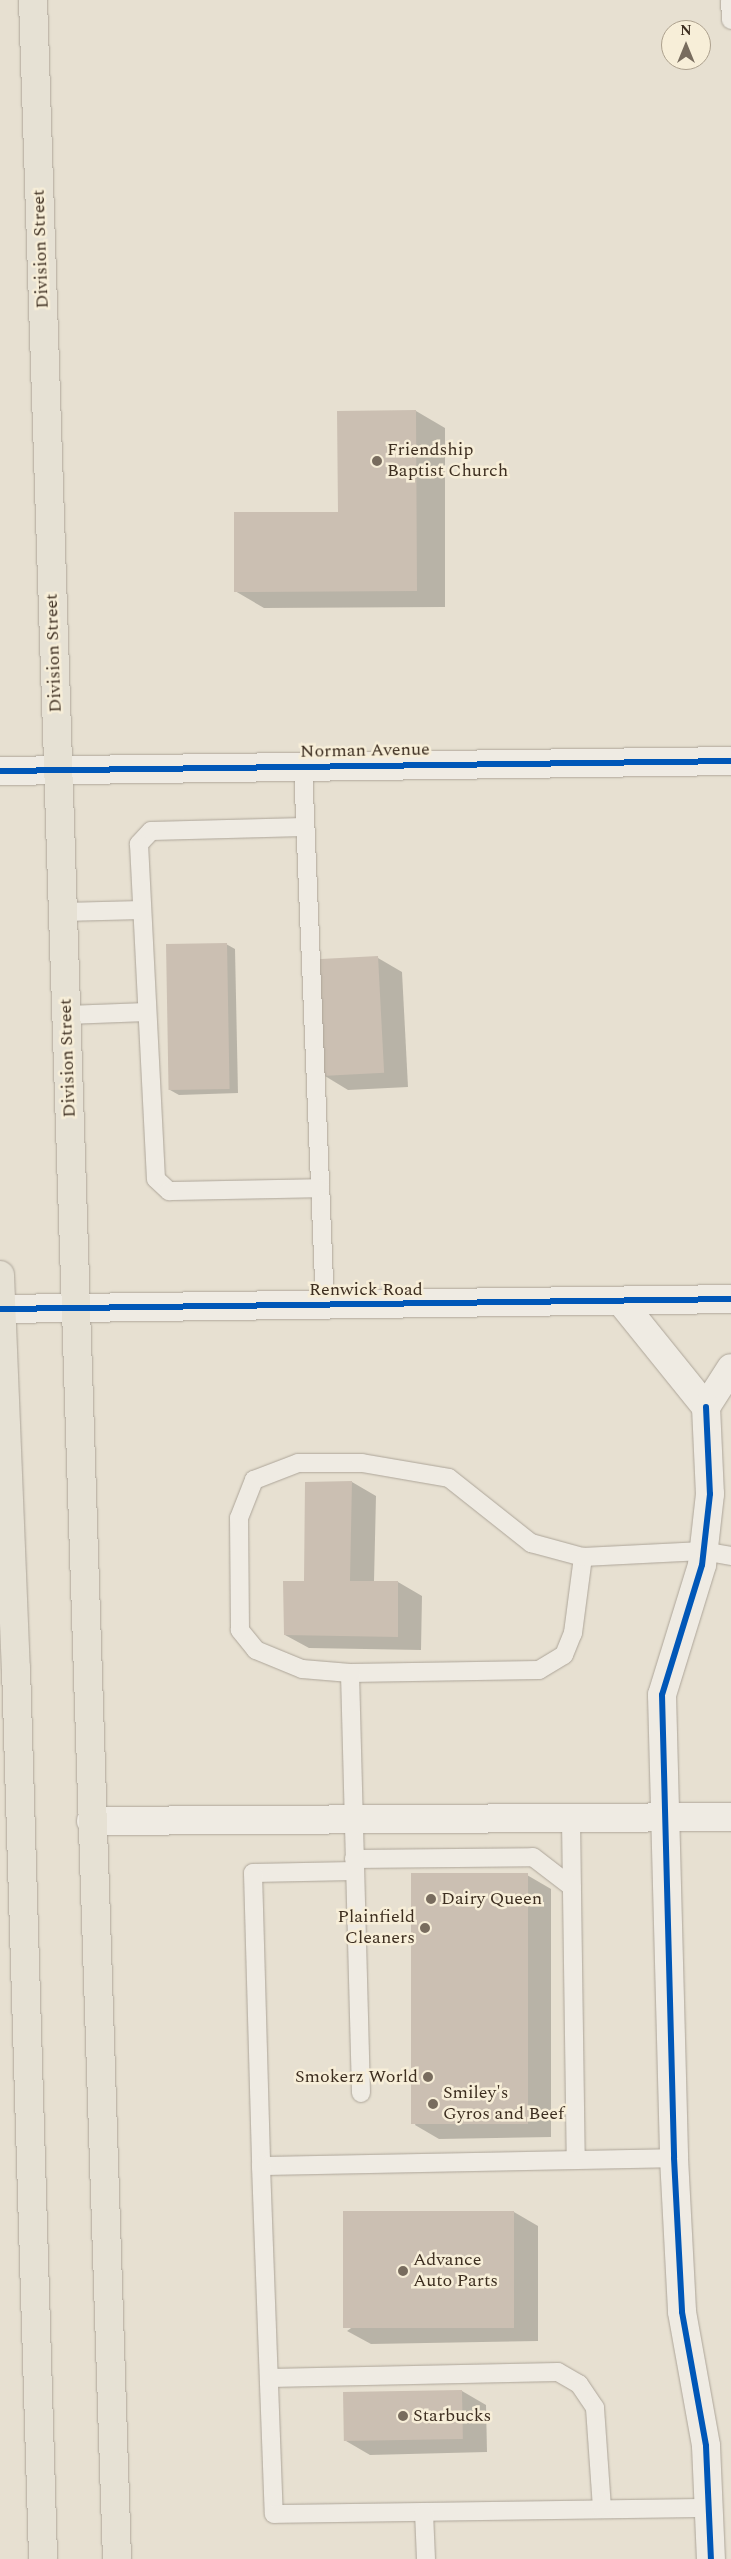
<!DOCTYPE html>
<style>
body{margin:0}
#map{position:relative;width:731px;height:2559px;overflow:hidden;background:#e7e0d1;font-family:Spectral,serif}
div>[style]{position:absolute}
.shadow>*{inset:0;background:#0003}
.building>*{inset:0;background:#cbbfb2;transform-origin:0 0}
.roads{filter:drop-shadow(0 0 1px #ada599) drop-shadow(0 0 1px #ada599)}
.service>*{height:18px;margin:-9px;padding:0 9px;transform-origin:9px;border-radius:9px;background:#efebe3}
.minor>*{height:28px;margin:-14px;padding:0 14px;transform-origin:14px;border-radius:14px;background:#efebe3}
.tertiary>*{height:28px;margin:-14px;padding:0 14px;transform-origin:14px;border-radius:14px;background:#efebe3}
.primary>*{height:28px;margin:-14px;padding:0 14px;transform-origin:14px;border-radius:14px;background:#e6e1d4}
.cycleway>*{height:6px;margin:-3px;padding:0 3px;transform-origin:3px;border-radius:3px;background:#0057b8}
.dots>*{width:14px;height:14px;translate:-50% -50%;box-sizing:border-box;border:2px solid #f7eed8;border-radius:50%}
span{translate:-50% -50%;white-space:nowrap;text-align:center;line-height:1.15;-webkit-text-stroke:5px #f7eed8;paint-order:stroke}
.street-label{font-size:18px;color:#3d2e20}
.poi-label{font-size:18px;color:#3d2e20}
.left{translate:0 -50%;text-align:left}
.right{translate:-100% -50%;text-align:right}
.north{position:absolute;left:661px;top:20px;width:50px;height:50px;box-sizing:border-box;background:#f7eed8;border:1px solid #ada18e;border-radius:50%;rotate:0deg;font-size:14px;font-weight:700;line-height:20px;text-align:center;color:#3d2e20}
.north::after{content:'';display:block;margin:auto;width:18px;height:22px;background:#786c5e;clip-path:polygon(50% 0,100% 100%,50% 72%,0 100%)}
</style>
<div id="map">
<div class="shadow">
<div style="clip-path:polygon(416px 411px,445px 428px,445px 607px,264px 608px,235px 591px,339px 513px)"></div>
<div style="clip-path:polygon(226px 944px,235px 949px,238px 1093px,179px 1095px,170px 1090px)"></div>
<div style="clip-path:polygon(378px 958px,402px 972px,408px 1087px,348px 1090px,325px 1076px)"></div>
<div style="clip-path:polygon(352px 1482px,376px 1496px,374px 1582px,398px 1582px,422px 1596px,421px 1650px,309px 1648px,285px 1635px,305px 1582px)"></div>
<div style="clip-path:polygon(527px 1875px,551px 1889px,551px 2137px,439px 2139px,415px 2125px)"></div>
<div style="clip-path:polygon(514px 2212px,538px 2226px,538px 2341px,371px 2344px,347px 2331px)"></div>
<div style="clip-path:polygon(462px 2391px,486px 2405px,487px 2452px,370px 2455px,346px 2441px)"></div>
</div>
<div class="building">
<div style="clip-path:polygon(416px 410px,417px 591px,234px 592px,234px 512px,338px 512px,337px 411px)"></div>
<div style="left:227px;top:943px;width:146px;height:61px;rotate:89deg"></div>
<div style="left:378px;top:956px;width:117px;height:62px;rotate:87deg"></div>
<div style="clip-path:polygon(352px 1481px,350px 1581px,398px 1581px,398px 1637px,284px 1635px,283px 1581px,304px 1581px,305px 1482px)"></div>
<div style="left:528px;top:1873px;width:251px;height:117px;rotate:90deg"></div>
<div style="left:514px;top:2211px;width:117px;height:171px;rotate:90deg"></div>
<div style="left:462px;top:2390px;width:49px;height:119px;rotate:89deg"></div>
</div>
<div class="roads">
<div class="service">
<div style="left:730px;top:0;width:20px;rotate:87deg"></div>
<div style="left:303px;top:767px;width:538px;rotate:87.66deg"></div>
<div style="left:304px;top:827px;width:153px;rotate:178.5deg"></div>
<div style="left:151px;top:831px;width:18px;rotate:133deg"></div>
<div style="left:139px;top:844px;width:335px;rotate:87.1deg"></div>
<div style="left:156px;top:1179px;width:18px;rotate:43deg"></div>
<div style="left:169px;top:1191px;width:151px;rotate:-1.1deg"></div>
<div style="left:63px;top:912px;width:79px;rotate:-1.5deg"></div>
<div style="left:67px;top:1015px;width:80px;rotate:-2.1deg"></div>
<div style="left:350px;top:1673px;width:189px;rotate:-0.9deg"></div>
<div style="left:539px;top:1670px;width:29px;rotate:-31deg"></div>
<div style="left:564px;top:1655px;width:24px;rotate:-68deg"></div>
<div style="left:573px;top:1633px;width:77px;rotate:-82.5deg"></div>
<div style="left:571px;top:1820px;width:340px;rotate:89.2deg"></div>
<div style="left:354px;top:1859px;width:179px;rotate:-0.6deg"></div>
<div style="left:533px;top:1857px;width:49px;rotate:37.6deg"></div>
<div style="left:354px;top:1871px;width:101px;rotate:178.9deg"></div>
<div style="left:253px;top:1873px;width:293px;rotate:88.4deg"></div>
<div style="left:261px;top:2166px;width:413px;rotate:-1.1deg"></div>
<div style="left:361px;top:2093px;width:420px;rotate:-91.5deg"></div>
<div style="left:350px;top:1673px;width:48px;rotate:-175.2deg"></div>
<div style="left:302px;top:1669px;width:50px;rotate:-157.6deg"></div>
<div style="left:256px;top:1650px;width:26px;rotate:-129deg"></div>
<div style="left:240px;top:1630px;width:112px;rotate:-90.5deg"></div>
<div style="left:239px;top:1518px;width:41px;rotate:-68.5deg"></div>
<div style="left:254px;top:1480px;width:47px;rotate:-21.1deg"></div>
<div style="left:298px;top:1463px;width:64px"></div>
<div style="left:362px;top:1463px;width:88px;rotate:9.8deg"></div>
<div style="left:449px;top:1478px;width:105px;rotate:38.4deg"></div>
<div style="left:531px;top:1543px;width:54px;rotate:15.1deg"></div>
<div style="left:583px;top:1557px;width:120px;rotate:-2.9deg"></div>
<div style="left:703px;top:1551px;width:28px;rotate:10deg"></div>
<div style="left:261px;top:2166px;width:348px;rotate:87.9deg"></div>
<div style="left:274px;top:2514px;width:435px;rotate:-0.8deg"></div>
<div style="left:269px;top:2378px;width:289px;rotate:-1.2deg"></div>
<div style="left:558px;top:2372px;width:24px;rotate:30deg"></div>
<div style="left:579px;top:2384px;width:29px;rotate:56deg"></div>
<div style="left:595px;top:2408px;width:101px;rotate:86deg"></div>
<div style="left:424px;top:2512px;width:47px;rotate:87.6deg"></div>
</div>
<div class="minor">
<div style="left:0;top:771px;width:731px;rotate:-0.78deg"></div>
<div style="left:622px;top:1303px;width:134px;rotate:51.1deg"></div>
<div style="left:706px;top:1407px;width:46px;rotate:-57.3deg"></div>
<div style="left:706px;top:1407px;width:87px;rotate:87.4deg"></div>
<div style="left:710px;top:1494px;width:71px;rotate:96.4deg"></div>
<div style="left:702px;top:1565px;width:136px;rotate:107.1deg"></div>
<div style="left:662px;top:1695px;width:463px;rotate:88.5deg"></div>
<div style="left:674px;top:2158px;width:154px;rotate:87deg"></div>
<div style="left:682px;top:2312px;width:136px;rotate:79.8deg"></div>
<div style="left:706px;top:2446px;width:113px;rotate:87.5deg"></div>
<div style="left:91px;top:1821px;width:640px;rotate:-0.36deg"></div>
</div>
<div class="tertiary">
<div style="left:0;top:1309px;width:731px;rotate:-0.78deg"></div>
</div>
<div class="primary">
<div style="left:33px;top:0;width:2560px;rotate:88.12deg"></div>
<div style="left:0;top:1275px;width:393px;rotate:87.7deg"></div>
<div style="left:16px;top:1668px;width:891px;rotate:88.26deg"></div>
</div>
</div>
<div class="cycleway">
<div style="left:0;top:771px;width:731px;rotate:-0.78deg"></div>
<div style="left:0;top:1309px;width:731px;rotate:-0.78deg"></div>
<div style="left:706px;top:1407px;width:87px;rotate:87.4deg"></div>
<div style="left:710px;top:1494px;width:71px;rotate:96.4deg"></div>
<div style="left:702px;top:1565px;width:136px;rotate:107.1deg"></div>
<div style="left:662px;top:1695px;width:463px;rotate:88.5deg"></div>
<div style="left:674px;top:2158px;width:154px;rotate:87deg"></div>
<div style="left:682px;top:2312px;width:136px;rotate:79.8deg"></div>
<div style="left:706px;top:2446px;width:113px;rotate:87.5deg"></div>
</div>
<div class="dots">
<div style="left:377px;top:461px;background:#786c5e"></div>
<div style="left:431px;top:1899px;background:#786c5e"></div>
<div style="left:425px;top:1928px;background:#786c5e"></div>
<div style="left:428px;top:2077px;background:#786c5e"></div>
<div style="left:433px;top:2104px;background:#786c5e"></div>
<div style="left:403px;top:2271px;background:#786c5e"></div>
<div style="left:403px;top:2416px;background:#786c5e"></div>
</div>
<div class="street-label">
<span style="left:41px;top:249px;rotate:-92deg">Division Street</span>
<span style="left:54px;top:653px;rotate:-92deg">Division Street</span>
<span style="left:365px;top:751px;rotate:-1deg">Norman Avenue</span>
<span style="left:68px;top:1058px;rotate:-92deg">Division Street</span>
<span style="left:366px;top:1290px">Renwick Road</span>
</div>
<div class="poi-label">
<span class="left" style="left:387px;top:461px">Friendship<br>Baptist Church</span>
<span class="left" style="left:441px;top:1899px">Dairy Queen</span>
<span class="right" style="left:415px;top:1928px">Plainfield<br>Cleaners</span>
<span class="right" style="left:418px;top:2077px">Smokerz World</span>
<span class="left" style="left:443px;top:2104px">Smiley's<br>Gyros and Beef</span>
<span class="left" style="left:413px;top:2271px">Advance<br>Auto Parts</span>
<span class="left" style="left:413px;top:2416px">Starbucks</span>
</div>
<div class="north">N</div>
</div>
